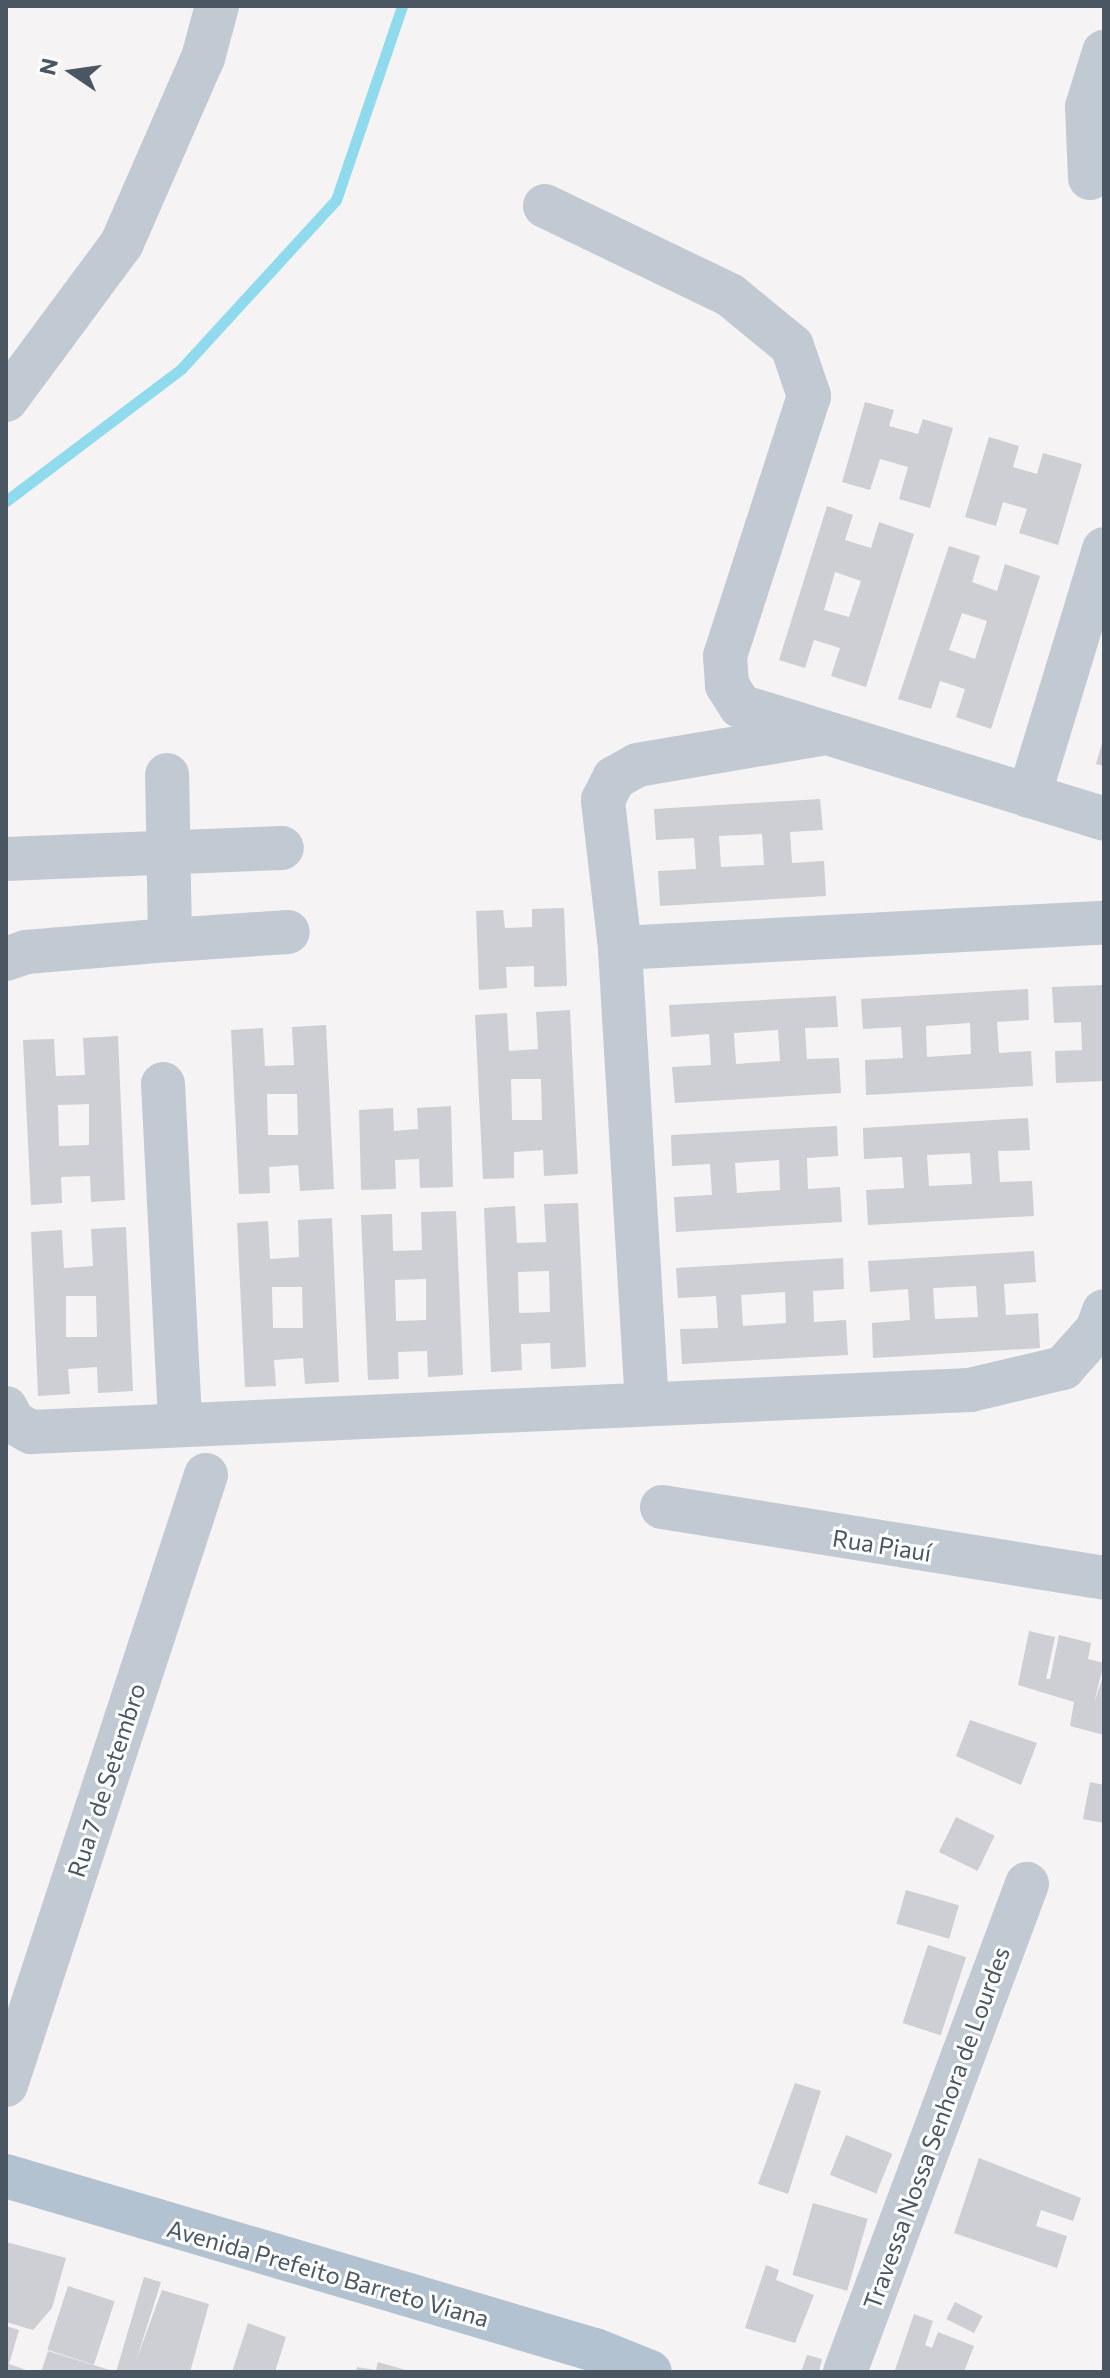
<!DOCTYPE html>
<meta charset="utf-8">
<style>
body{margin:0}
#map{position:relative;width:1110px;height:2378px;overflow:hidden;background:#f5f3f3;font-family:Commissioner,sans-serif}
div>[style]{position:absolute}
.stream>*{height:11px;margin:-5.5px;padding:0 5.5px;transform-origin:5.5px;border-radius:5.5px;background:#90daee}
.building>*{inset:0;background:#cdcfd5;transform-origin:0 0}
.minor>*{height:44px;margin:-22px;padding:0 22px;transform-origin:22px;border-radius:22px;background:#c1cad2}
.major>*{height:44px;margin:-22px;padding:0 22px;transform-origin:22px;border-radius:22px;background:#b3c2d1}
span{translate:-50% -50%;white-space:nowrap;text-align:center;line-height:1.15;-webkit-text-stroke:6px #fff;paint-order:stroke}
.street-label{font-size:24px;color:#4a5661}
.frame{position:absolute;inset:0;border:8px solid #4a5661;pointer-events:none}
.north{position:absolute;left:32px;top:32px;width:80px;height:80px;-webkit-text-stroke:6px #fff;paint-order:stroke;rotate:283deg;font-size:22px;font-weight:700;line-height:32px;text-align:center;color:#4a5661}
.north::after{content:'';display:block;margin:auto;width:28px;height:36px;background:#4a5661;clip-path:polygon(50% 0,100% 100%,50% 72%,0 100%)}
</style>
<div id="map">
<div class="stream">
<div style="left:6px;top:501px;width:219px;rotate:-37deg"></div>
<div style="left:181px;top:369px;width:229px;rotate:-47.5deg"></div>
<div style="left:336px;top:200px;width:205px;rotate:-71.2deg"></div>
</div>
<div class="building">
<div style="clip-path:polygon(865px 402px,894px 410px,889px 426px,918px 434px,923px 419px,953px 428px,930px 508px,899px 499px,908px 467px,880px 459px,870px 490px,842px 482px)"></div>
<div style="clip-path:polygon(989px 437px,1019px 446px,1013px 467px,1037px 474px,1043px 453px,1082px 464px,1058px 545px,1019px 533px,1027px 509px,1003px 502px,996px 526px,965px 517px)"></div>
<div style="clip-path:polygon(evenodd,827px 506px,853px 515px,845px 540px,871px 548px,879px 522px,914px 534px,866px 687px,831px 676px,840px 648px,814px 640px,805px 668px,779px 660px,827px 506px,835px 572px,861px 581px,849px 617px,824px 610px,835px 572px)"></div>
<div style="clip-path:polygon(evenodd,949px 546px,980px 556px,972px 582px,997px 591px,1005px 564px,1040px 576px,991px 729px,956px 717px,965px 689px,940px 681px,931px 709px,898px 699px,949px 546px,962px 613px,987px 621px,975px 659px,949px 650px,962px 613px)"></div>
<div style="clip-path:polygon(1103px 740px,1104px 740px,1104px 766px,1096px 764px)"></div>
<div style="clip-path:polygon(evenodd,820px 799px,823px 830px,790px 832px,792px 863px,824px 861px,826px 896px,660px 906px,658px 871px,696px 869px,694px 838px,656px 840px,654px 809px,820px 799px,762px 834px,764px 865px,721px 867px,719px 836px,762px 834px)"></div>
<div style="clip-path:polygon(564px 908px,567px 986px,534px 987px,534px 966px,506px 967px,507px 988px,479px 990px,476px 911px,503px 910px,505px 928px,532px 927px,532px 909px)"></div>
<div style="clip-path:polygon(1104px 985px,1104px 1081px,1056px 1083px,1055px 1051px,1082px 1050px,1081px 1022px,1054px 1023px,1052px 987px)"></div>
<div style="clip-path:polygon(evenodd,1028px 989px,1029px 1020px,997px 1022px,999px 1053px,1031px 1051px,1033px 1086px,866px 1095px,865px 1060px,903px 1058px,901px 1027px,863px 1029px,861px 999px,1028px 989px,970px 1023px,971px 1054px,927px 1057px,926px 1026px,970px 1023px)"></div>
<div style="clip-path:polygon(evenodd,836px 996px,838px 1027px,805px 1028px,807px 1059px,839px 1058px,841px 1093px,675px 1103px,672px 1067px,711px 1065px,709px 1034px,671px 1037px,669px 1005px,836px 996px,778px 1030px,780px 1061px,736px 1064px,734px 1033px,778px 1030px)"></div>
<div style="clip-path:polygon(evenodd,570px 1010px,578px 1174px,544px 1176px,543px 1150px,514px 1152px,514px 1178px,483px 1179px,475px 1015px,507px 1013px,509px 1051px,538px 1049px,536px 1012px,570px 1010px,511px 1079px,541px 1079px,542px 1120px,512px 1120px,511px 1079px)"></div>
<div style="clip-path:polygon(evenodd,326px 1025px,334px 1189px,300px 1191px,298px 1165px,269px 1167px,270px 1193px,239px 1194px,231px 1030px,263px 1028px,265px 1066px,294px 1065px,292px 1027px,326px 1025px,267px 1094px,297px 1094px,298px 1135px,268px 1135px,267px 1094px)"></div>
<div style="clip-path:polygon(evenodd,118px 1036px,125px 1200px,91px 1202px,90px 1176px,61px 1177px,62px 1203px,31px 1205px,23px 1040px,54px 1039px,56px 1076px,85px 1075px,83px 1038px,118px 1036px,89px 1104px,89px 1145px,59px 1146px,58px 1105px,89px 1104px)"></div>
<div style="clip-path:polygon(451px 1106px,453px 1187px,420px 1188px,419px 1159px,395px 1160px,396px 1189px,361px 1190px,359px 1110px,393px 1108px,394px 1131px,418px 1129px,417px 1108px)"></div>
<div style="clip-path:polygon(evenodd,1028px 1118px,1030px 1150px,998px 1151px,1000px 1182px,1032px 1181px,1034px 1216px,868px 1225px,866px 1190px,904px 1188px,902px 1157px,864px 1159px,863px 1128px,1028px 1118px,970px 1153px,972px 1184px,929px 1186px,927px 1155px,970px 1153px)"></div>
<div style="clip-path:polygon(evenodd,837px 1126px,838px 1156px,807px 1158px,808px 1189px,840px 1187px,842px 1222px,676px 1232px,674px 1197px,712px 1195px,710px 1164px,672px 1166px,671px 1135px,837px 1126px,779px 1160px,780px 1190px,737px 1193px,735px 1163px,779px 1160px)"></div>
<div style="clip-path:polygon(evenodd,578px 1203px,586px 1367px,551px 1369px,550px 1343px,521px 1344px,522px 1370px,491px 1372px,484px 1208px,515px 1206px,517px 1243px,546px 1242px,544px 1204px,578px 1203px,549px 1271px,550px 1312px,519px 1313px,518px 1272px,549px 1271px)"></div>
<div style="clip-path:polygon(evenodd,456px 1211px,463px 1375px,428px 1377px,427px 1351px,398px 1352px,399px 1379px,368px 1380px,361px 1215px,392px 1214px,393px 1251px,422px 1250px,421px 1212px,456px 1211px,426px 1279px,426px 1320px,396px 1321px,395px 1280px,426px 1279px)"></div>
<div style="clip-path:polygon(evenodd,332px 1218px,339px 1382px,305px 1384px,303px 1358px,274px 1360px,276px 1386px,245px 1387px,237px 1223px,268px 1221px,270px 1259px,299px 1257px,298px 1220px,332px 1218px,272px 1287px,302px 1287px,303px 1328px,273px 1328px,272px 1287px)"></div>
<div style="clip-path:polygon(evenodd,126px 1227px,133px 1391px,98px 1393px,97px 1367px,68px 1369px,70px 1394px,38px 1396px,31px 1232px,62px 1230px,64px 1268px,93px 1266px,91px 1229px,126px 1227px,66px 1296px,96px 1296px,97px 1337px,66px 1337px,66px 1296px)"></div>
<div style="clip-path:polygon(evenodd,1034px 1251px,1036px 1282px,1004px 1284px,1006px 1315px,1038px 1313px,1040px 1348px,873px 1358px,872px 1323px,910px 1320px,908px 1289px,870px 1292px,868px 1261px,1034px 1251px,976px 1286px,978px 1317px,935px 1319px,933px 1288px,976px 1286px)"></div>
<div style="clip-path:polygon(evenodd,843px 1258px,844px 1289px,813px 1291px,814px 1322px,846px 1320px,848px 1355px,682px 1364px,680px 1329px,718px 1328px,716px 1296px,678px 1298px,676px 1268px,843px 1258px,785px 1292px,786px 1323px,743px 1326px,741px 1295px,785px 1292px)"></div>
<div style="clip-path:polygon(1029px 1631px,1055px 1637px,1046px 1679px,1050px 1679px,1059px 1635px,1091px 1643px,1088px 1659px,1104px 1663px,1094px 1703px,1104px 1674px,1104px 1735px,1070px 1726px,1074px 1702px,1018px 1685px)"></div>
<div style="clip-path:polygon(970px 1720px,1037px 1743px,1021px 1785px,956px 1756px)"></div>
<div style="clip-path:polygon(1090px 1782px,1104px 1785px,1104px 1823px,1083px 1819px)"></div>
<div style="left:956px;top:1817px;width:43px;height:39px;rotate:26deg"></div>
<div style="left:906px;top:1890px;width:55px;height:35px;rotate:16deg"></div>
<div style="left:928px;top:1945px;width:40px;height:82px;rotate:18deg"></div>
<div style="clip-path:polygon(795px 2083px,821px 2091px,788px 2194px,758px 2184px)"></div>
<div style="left:846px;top:2135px;width:50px;height:43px;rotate:22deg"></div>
<div style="clip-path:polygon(979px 2158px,1081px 2198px,1073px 2221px,1041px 2210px,1036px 2226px,1067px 2236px,1057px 2268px,954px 2233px)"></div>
<div style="left:813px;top:2203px;width:57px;height:75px;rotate:16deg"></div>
<div style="clip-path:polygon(6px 2242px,66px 2258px,52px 2308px,33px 2330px,6px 2322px)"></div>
<div style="clip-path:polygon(766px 2265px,779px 2270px,776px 2280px,814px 2295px,795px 2343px,745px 2328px)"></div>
<div style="clip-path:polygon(144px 2277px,161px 2282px,136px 2361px,162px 2290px,209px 2304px,190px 2372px,116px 2372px)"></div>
<div style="left:68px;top:2286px;width:49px;height:67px;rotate:18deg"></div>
<div style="left:955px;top:2302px;width:31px;height:19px;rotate:27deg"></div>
<div style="clip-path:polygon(914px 2314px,933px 2321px,925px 2345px,932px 2348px,938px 2332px,974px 2346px,964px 2372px,895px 2370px)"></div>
<div style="clip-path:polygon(248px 2323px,286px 2337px,275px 2372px,232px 2372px)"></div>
<div style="clip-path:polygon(6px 2326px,19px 2330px,9px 2364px,32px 2372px,6px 2372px)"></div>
<div style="clip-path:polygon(48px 2351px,113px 2371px,113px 2372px,41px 2372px)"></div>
<div style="clip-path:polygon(807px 2355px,822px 2359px,819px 2372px,801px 2372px)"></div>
<div style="clip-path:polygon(378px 2362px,409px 2371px,409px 2372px,356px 2372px,357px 2367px,376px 2370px)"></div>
</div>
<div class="minor">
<div style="left:1090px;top:178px;width:71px;rotate:-92.4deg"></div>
<div style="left:1087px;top:107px;width:58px;rotate:-72.8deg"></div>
<div style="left:545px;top:206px;width:205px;rotate:25.7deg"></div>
<div style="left:730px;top:295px;width:80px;rotate:39.4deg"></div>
<div style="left:792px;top:346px;width:53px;rotate:71.2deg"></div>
<div style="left:809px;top:396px;width:273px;rotate:107.9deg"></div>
<div style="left:725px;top:656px;width:29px;rotate:86deg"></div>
<div style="left:727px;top:685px;width:25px;rotate:58deg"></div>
<div style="left:740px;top:706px;width:381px;rotate:17.2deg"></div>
<div style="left:6px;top:400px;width:195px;rotate:-53.5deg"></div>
<div style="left:122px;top:243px;width:202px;rotate:-66.4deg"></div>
<div style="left:203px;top:58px;width:54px;rotate:-74.9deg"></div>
<div style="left:1029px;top:796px;width:258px;rotate:-73.1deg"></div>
<div style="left:6px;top:859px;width:276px;rotate:-2.3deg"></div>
<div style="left:170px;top:940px;width:118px;rotate:-3.9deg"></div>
<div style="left:620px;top:948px;width:485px;rotate:-3deg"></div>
<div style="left:6px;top:959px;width:21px;rotate:-19deg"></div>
<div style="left:26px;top:952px;width:144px;rotate:-4.8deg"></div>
<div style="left:170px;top:940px;width:165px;rotate:-91deg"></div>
<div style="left:163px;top:1084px;width:341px;rotate:87.1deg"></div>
<div style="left:647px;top:1404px;width:457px;rotate:-93.4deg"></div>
<div style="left:620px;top:948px;width:149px;rotate:-96.6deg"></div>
<div style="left:603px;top:800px;width:25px;rotate:-63deg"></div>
<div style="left:614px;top:778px;width:26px;rotate:-29deg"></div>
<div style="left:637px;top:765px;width:186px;rotate:-9.6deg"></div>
<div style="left:6px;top:1408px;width:16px;rotate:63deg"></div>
<div style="left:13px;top:1422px;width:21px;rotate:29deg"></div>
<div style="left:31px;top:1432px;width:940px;rotate:-2.56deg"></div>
<div style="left:970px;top:1390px;width:96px;rotate:-13.3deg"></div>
<div style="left:1063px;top:1368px;width:51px;rotate:-48.2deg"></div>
<div style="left:1097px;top:1330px;width:20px;rotate:-70deg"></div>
<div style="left:662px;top:1507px;width:448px;rotate:9.1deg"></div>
<div style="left:6px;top:2085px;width:642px;rotate:-71.85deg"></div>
<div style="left:845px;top:2372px;width:521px;rotate:-69.55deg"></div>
</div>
<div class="major">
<div style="left:6px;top:2176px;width:614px;rotate:16.46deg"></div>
<div style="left:595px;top:2350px;width:59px;rotate:21.8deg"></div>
</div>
<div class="street-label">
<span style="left:882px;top:1545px;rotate:9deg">Rua Piauí</span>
<span style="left:106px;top:1780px;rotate:-72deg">Rua 7 de Setembro</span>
<span style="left:936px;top:2128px;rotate:-70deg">Travessa Nossa Senhora de Lourdes</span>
<span style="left:328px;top:2273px;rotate:16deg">Avenida Prefeito Barreto Viana</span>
</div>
<div class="frame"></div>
<div class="north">N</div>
</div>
